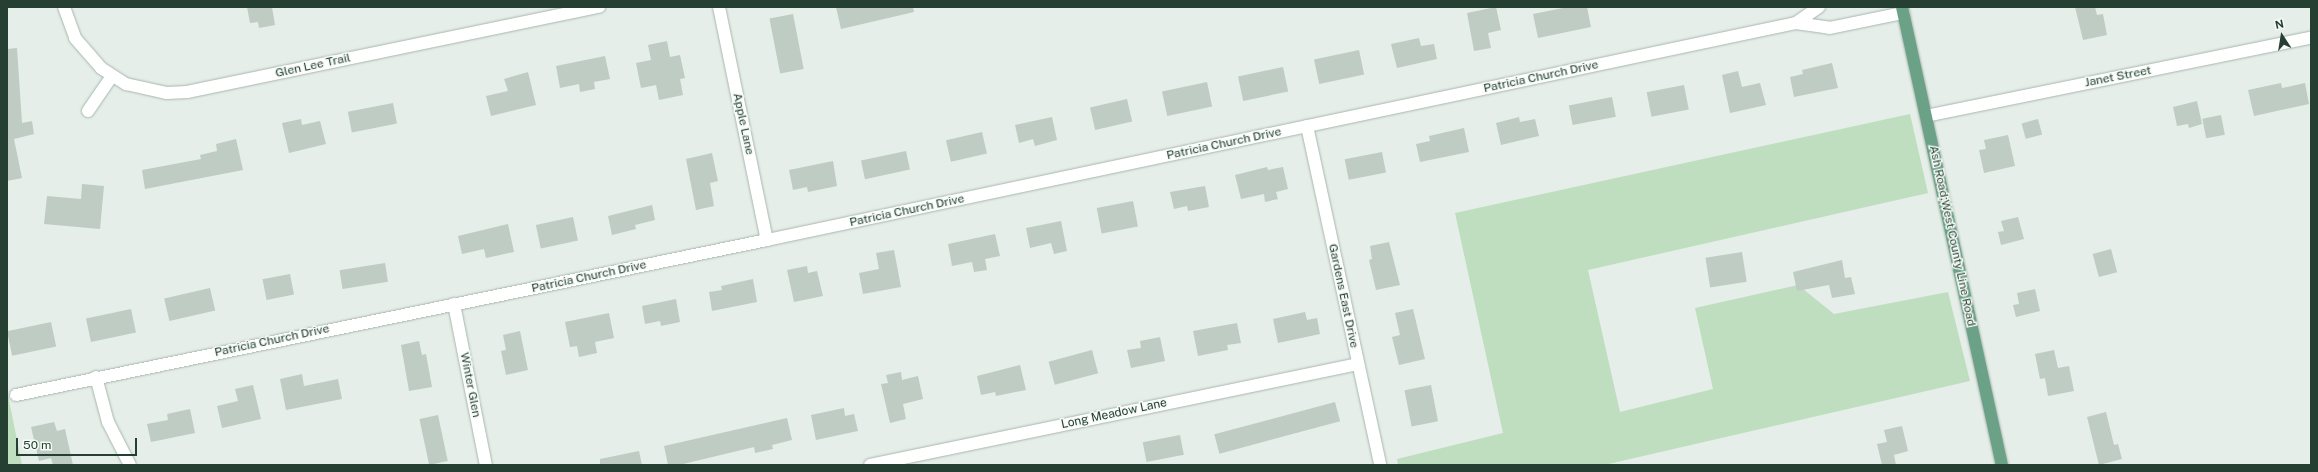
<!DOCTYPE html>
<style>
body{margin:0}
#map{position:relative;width:2318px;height:472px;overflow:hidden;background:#e5eee8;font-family:"Public Sans",sans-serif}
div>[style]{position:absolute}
.green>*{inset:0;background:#bfdec0}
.building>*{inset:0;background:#beccc3;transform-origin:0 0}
.roads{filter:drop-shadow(0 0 1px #a8b6ae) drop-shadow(0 0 1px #a8b6ae)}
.minor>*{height:12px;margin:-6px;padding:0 6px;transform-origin:6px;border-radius:6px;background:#fff}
.major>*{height:12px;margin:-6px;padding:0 6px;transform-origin:6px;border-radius:6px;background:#6ba287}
span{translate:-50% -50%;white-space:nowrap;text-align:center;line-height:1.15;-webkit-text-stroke:3px #f6faf7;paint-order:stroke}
.street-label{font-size:12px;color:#254032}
.frame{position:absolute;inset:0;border:8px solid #254032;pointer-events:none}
.north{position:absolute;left:2262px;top:16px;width:40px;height:40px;-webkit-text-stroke:3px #f6faf7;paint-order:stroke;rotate:348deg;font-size:11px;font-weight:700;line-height:16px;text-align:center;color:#254032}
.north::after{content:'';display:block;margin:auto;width:14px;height:18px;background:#254032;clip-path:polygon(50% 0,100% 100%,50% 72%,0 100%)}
.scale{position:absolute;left:16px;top:438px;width:121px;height:18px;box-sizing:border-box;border:2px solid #254032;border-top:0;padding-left:5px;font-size:12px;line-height:14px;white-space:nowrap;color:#254032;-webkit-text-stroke:3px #f6faf7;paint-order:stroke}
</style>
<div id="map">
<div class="green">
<div style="clip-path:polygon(1910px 114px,1928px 193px,1588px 270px,1620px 412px,1713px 389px,1695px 308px,1798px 285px,1834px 314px,1948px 292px,1970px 381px,1604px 465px,1398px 465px,1397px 459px,1503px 433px,1455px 213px)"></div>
<div style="clip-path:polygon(7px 390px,22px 465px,7px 465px)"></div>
</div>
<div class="building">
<div style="clip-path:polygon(247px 7px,272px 7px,275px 25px,259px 28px,258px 22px,250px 23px)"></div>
<div style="clip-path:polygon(836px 7px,913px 7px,914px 12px,841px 29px)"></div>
<div style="clip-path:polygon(1496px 7px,1501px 30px,1488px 33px,1491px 48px,1474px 51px,1467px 13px)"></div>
<div style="clip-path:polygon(1568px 7px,1587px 7px,1591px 27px,1538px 38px,1533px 14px)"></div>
<div style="clip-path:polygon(2075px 7px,2095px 7px,2097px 15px,2103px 14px,2107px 35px,2083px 40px)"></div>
<div style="left:793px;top:14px;width:56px;height:24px;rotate:79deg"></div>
<div style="clip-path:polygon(1419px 38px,1421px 46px,1434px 44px,1437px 59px,1397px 68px,1391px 44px)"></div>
<div style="clip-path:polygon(667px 41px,670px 57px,680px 55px,685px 78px,680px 79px,683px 95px,659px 100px,656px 85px,641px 88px,636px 63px,651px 60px,648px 45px)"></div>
<div style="clip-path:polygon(17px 48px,22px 123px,32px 121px,34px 134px,14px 139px,22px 178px,7px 181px,7px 49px)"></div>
<div style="left:1359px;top:50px;width:25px;height:46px;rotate:78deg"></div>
<div style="clip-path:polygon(605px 56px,610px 79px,594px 82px,595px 89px,580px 92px,579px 84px,560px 88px,556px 66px)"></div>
<div style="clip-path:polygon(1832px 63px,1838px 88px,1794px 97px,1790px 77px,1803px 74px,1802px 70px)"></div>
<div style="left:1283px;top:67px;width:25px;height:46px;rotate:78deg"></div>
<div style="clip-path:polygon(1738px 71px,1742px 87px,1760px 83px,1766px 105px,1730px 113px,1722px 75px)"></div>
<div style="clip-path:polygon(528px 72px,536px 105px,491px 116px,486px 96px,508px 91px,504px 79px)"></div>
<div style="left:1207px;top:82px;width:25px;height:46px;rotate:78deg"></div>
<div style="clip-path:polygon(2281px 83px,2282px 88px,2305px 83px,2309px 104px,2254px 116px,2248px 90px)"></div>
<div style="left:1684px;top:85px;width:25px;height:38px;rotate:79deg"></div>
<div style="left:1612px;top:97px;width:20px;height:44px;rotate:79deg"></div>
<div style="left:1127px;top:99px;width:23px;height:38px;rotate:77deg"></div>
<div style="clip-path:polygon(2197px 101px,2202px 124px,2189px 128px,2188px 124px,2177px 126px,2173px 107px)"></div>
<div style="left:393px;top:103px;width:21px;height:46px;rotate:79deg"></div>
<div style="left:2221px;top:115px;width:20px;height:19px;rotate:79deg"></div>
<div style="clip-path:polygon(1052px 117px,1057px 140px,1035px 146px,1033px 139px,1019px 143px,1015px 125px)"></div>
<div style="clip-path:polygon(1519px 117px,1520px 122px,1535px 119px,1539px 136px,1501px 145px,1496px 123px)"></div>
<div style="clip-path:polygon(301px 119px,302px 125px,320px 121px,326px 144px,289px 153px,282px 123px)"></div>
<div style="left:2038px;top:119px;width:16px;height:17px;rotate:75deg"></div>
<div style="clip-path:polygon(1464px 128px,1469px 152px,1420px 162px,1416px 144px,1430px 141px,1429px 136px)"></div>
<div style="left:982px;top:132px;width:22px;height:37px;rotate:77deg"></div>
<div style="clip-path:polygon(2008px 135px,2015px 166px,1984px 173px,1979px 150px,1986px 149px,1984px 140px)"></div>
<div style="clip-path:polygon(236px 139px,243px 170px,145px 189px,142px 170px,201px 159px,200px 155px,217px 151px,216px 144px)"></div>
<div style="left:906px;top:151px;width:19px;height:46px;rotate:78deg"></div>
<div style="left:1382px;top:152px;width:21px;height:38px;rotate:79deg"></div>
<div style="clip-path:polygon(712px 153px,718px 181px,710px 183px,714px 206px,696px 210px,686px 159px)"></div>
<div style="clip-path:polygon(833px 161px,837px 186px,808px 192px,807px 187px,793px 190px,789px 170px)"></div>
<div style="clip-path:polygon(1267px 167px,1268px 170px,1283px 167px,1288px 189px,1276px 192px,1278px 199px,1265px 202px,1264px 194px,1241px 199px,1235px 175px)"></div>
<div style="clip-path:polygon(82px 184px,104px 186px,100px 229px,44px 224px,47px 196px,81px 199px)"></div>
<div style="clip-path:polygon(1205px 186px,1209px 207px,1188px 211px,1187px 206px,1174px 209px,1170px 192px)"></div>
<div style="left:1133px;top:201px;width:26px;height:37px;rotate:79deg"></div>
<div style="clip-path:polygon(652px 205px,655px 220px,635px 225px,636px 229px,612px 235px,608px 216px)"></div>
<div style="left:573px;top:217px;width:24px;height:38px;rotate:78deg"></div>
<div style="clip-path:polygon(2018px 217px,2024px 239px,2001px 245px,1998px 232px,2004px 231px,2001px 221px)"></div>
<div style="clip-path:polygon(1061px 221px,1067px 251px,1054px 254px,1051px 243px,1030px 248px,1026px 228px)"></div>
<div style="clip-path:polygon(508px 224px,514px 252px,486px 258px,484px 249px,462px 254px,458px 236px)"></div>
<div style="clip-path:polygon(995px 234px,1000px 256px,985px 259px,987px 270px,974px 272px,972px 262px,952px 266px,948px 244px)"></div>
<div style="clip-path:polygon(1389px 242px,1400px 285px,1376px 290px,1369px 260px,1372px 259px,1370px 246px)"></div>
<div style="left:2111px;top:249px;width:24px;height:19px;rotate:75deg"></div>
<div style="clip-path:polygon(894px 250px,901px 287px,863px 294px,859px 273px,879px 269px,876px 253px)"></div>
<div style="left:1742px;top:252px;width:30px;height:37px;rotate:81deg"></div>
<div style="clip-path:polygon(1842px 260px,1845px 278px,1851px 277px,1855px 294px,1832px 298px,1829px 285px,1797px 291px,1793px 272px)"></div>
<div style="left:385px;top:263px;width:19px;height:46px;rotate:81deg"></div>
<div style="clip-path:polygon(807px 266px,808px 273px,817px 271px,823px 296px,794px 302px,787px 270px)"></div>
<div style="left:290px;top:274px;width:21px;height:28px;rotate:79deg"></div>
<div style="clip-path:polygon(753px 279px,757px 302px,712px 311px,709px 292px,722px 290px,721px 286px)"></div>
<div style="left:210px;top:288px;width:23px;height:47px;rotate:77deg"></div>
<div style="clip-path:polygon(2035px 289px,2040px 311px,2016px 317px,2013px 305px,2019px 304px,2017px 293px)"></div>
<div style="clip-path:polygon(676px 299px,680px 322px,661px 326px,660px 321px,645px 324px,642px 306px)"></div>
<div style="left:131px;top:309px;width:24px;height:46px;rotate:78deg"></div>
<div style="clip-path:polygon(1413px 309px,1425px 359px,1399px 365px,1392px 337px,1400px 335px,1395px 313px)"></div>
<div style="clip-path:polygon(1305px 312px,1307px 320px,1317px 318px,1320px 334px,1278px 343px,1273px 319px)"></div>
<div style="clip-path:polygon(609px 313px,614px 338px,595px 342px,597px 353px,579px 357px,577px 346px,570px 347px,565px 322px)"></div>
<div style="left:51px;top:322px;width:25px;height:45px;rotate:78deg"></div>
<div style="clip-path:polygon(1237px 323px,1241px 343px,1227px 345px,1228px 350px,1198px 356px,1193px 331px)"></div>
<div style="clip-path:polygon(520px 331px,528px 370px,506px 375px,501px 351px,506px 350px,503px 335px)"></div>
<div style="clip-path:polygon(1160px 337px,1165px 361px,1131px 368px,1127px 350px,1141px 348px,1140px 341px)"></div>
<div style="clip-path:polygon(419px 341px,422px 355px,426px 354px,432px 387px,409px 391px,401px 345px)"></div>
<div style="left:1092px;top:350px;width:24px;height:45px;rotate:75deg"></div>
<div style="clip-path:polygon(2054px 350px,2058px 368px,2069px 366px,2074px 391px,2048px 396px,2045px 378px,2040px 379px,2035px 354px)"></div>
<div style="clip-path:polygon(1020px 365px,1026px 390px,996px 396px,995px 392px,981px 395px,977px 376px)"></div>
<div style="clip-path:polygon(901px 372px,902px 380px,918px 376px,923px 399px,903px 404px,906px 419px,890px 423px,881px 384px,888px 383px,886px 375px)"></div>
<div style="clip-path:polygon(302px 374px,304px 386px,338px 379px,342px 399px,286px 410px,280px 379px)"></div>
<div style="clip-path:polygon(253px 385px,261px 419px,222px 428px,217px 406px,238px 401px,235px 389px)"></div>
<div style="left:1431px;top:385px;width:37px;height:27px;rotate:79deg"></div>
<div style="left:1335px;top:402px;width:20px;height:125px;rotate:75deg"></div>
<div style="clip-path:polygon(844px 408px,845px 416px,854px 414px,858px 431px,816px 440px,811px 415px)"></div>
<div style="clip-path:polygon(190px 409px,195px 433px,151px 442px,147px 424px,168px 420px,167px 414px)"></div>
<div style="clip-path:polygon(2106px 412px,2114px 445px,2118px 444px,2122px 459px,2099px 465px,2087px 417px)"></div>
<div style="left:438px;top:415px;width:47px;height:19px;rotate:78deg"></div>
<div style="clip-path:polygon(787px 418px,792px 440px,772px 445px,773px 449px,755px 453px,754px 447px,679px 465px,668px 465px,664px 446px)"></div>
<div style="clip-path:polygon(54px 422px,57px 431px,65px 429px,73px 465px,53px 465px,51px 458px,39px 461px,31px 427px)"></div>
<div style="clip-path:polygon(1902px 426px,1908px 451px,1894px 455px,1896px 465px,1882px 465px,1877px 444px,1887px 442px,1884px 430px)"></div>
<div style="left:1180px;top:435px;width:20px;height:38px;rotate:79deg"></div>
<div style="clip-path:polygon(639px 451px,642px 465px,600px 465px,600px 459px)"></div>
</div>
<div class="roads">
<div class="minor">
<div style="left:64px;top:7px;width:33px;rotate:70deg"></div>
<div style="left:75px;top:38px;width:40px;rotate:49deg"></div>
<div style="left:101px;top:68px;width:30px;rotate:33deg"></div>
<div style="left:126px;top:84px;width:42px;rotate:12.4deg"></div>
<div style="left:167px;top:93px;width:20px;rotate:-3deg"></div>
<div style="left:187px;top:92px;width:421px;rotate:-11.7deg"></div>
<div style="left:719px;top:7px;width:238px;rotate:78.4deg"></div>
<div style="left:1796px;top:23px;width:28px;rotate:-35deg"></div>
<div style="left:88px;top:111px;width:42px;rotate:-55.6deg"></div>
<div style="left:1926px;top:116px;width:393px;rotate:-11.5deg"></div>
<div style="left:1307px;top:126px;width:347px;rotate:77.8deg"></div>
<div style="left:454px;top:304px;width:164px;rotate:78.8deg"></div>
<div style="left:96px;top:377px;width:47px;rotate:75.1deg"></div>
<div style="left:108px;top:422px;width:48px;rotate:62.9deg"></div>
<div style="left:16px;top:395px;width:767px;rotate:-11.66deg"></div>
<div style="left:767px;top:240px;width:1052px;rotate:-11.91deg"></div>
<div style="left:1796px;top:23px;width:34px;rotate:8deg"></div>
<div style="left:1830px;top:28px;width:75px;rotate:-11.6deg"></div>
<div style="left:870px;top:465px;width:498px;rotate:-11.7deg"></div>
</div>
<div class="major">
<div style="left:1902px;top:7px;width:469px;rotate:77.7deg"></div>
</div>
</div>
<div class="street-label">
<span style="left:313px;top:66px;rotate:-12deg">Glen Lee Trail</span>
<span style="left:1541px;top:77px;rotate:-12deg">Patricia Church Drive</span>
<span style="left:2118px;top:77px;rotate:-11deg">Janet Street</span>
<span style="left:743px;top:124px;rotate:78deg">Apple Lane</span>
<span style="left:1224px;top:144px;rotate:-12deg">Patricia Church Drive</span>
<span style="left:907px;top:211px;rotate:-12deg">Patricia Church Drive</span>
<span style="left:1952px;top:236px;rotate:78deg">Ash Road;West County Line Road</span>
<span style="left:589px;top:277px;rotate:-12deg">Patricia Church Drive</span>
<span style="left:1343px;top:296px;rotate:78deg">Gardens East Drive</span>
<span style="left:272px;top:341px;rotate:-12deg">Patricia Church Drive</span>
<span style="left:470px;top:385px;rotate:79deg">Winter Glen</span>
<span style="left:1114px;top:414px;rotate:-12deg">Long Meadow Lane</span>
</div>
<div class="frame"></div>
<div class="north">N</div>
<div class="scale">50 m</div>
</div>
